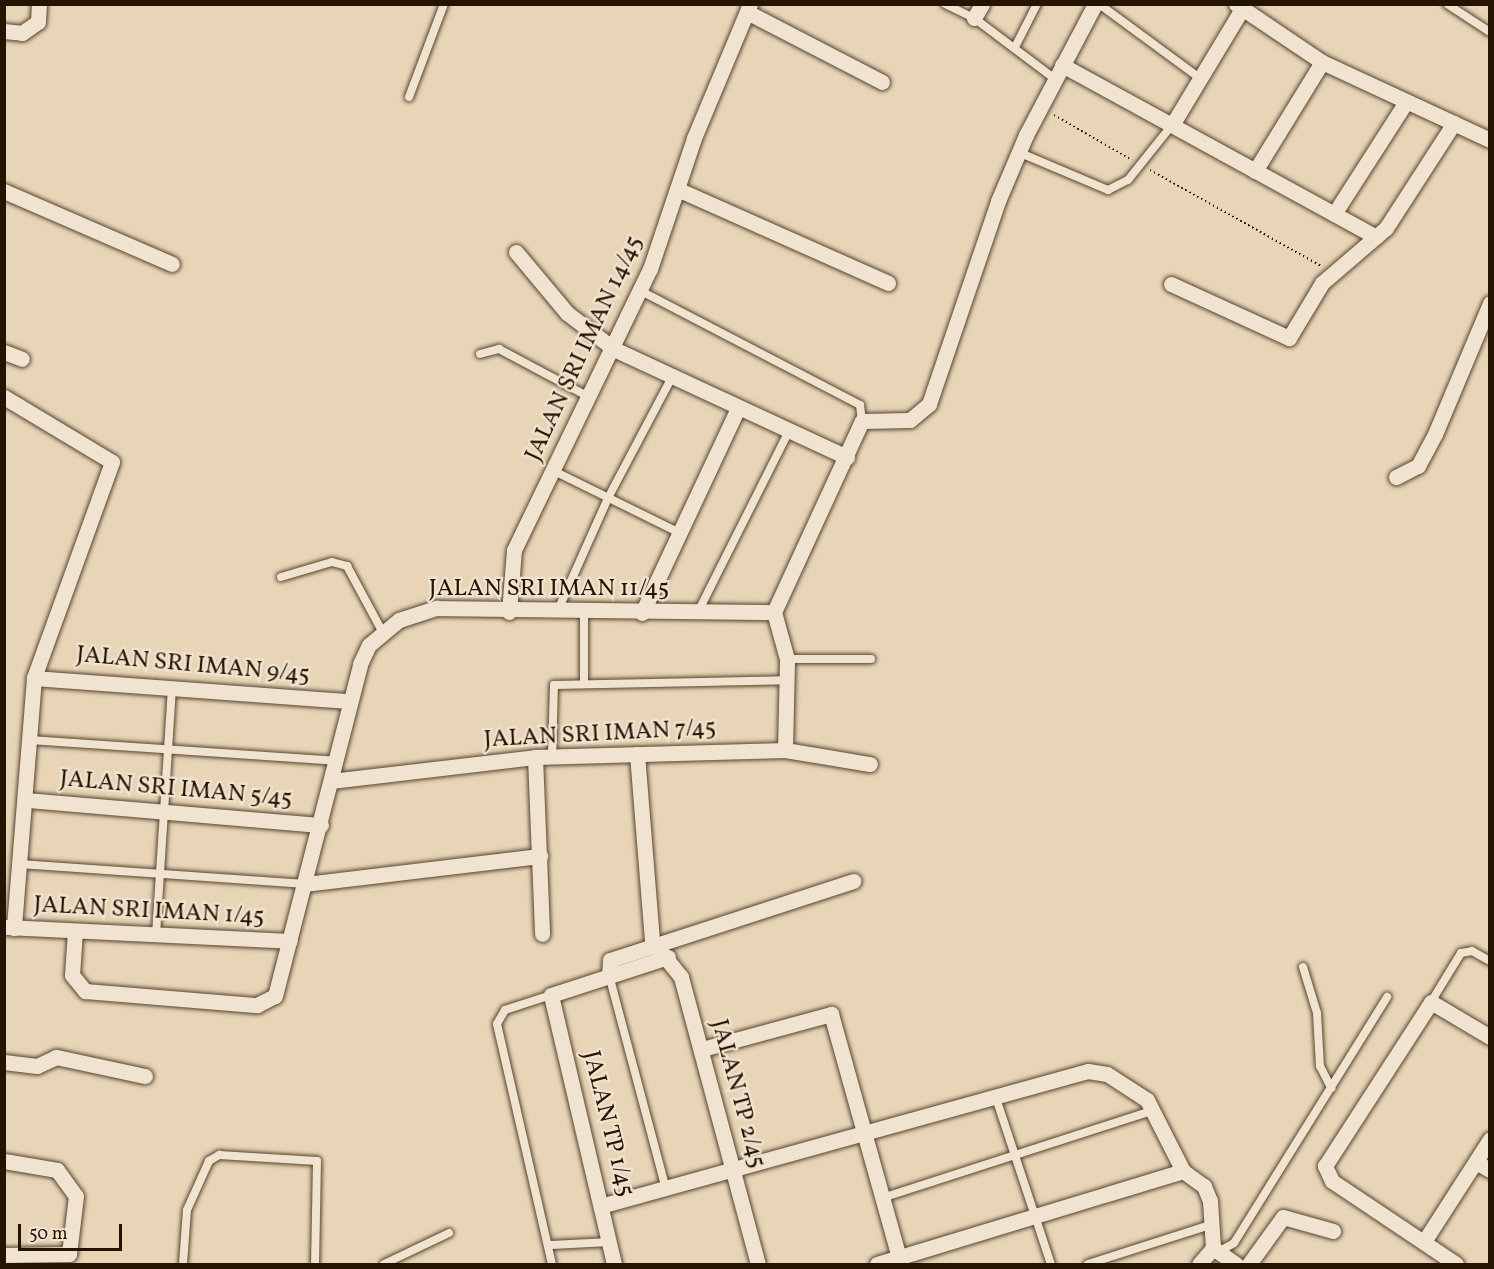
<!DOCTYPE html>
<style>
body{margin:0}
#map{position:relative;width:1494px;height:1269px;overflow:hidden;background:#e8d5b7;font-family:Vollkorn,serif}
div>[style]{position:absolute}
.path>*{height:2px;margin-top:-1px;transform-origin:0;background:repeating-linear-gradient(90deg,#251401 0 1.5px,transparent 0 4.5px)}
.roads{filter:drop-shadow(0 0 2px #56442e) drop-shadow(0 0 2px #56442e)}
.service>*{height:8px;margin:-4px;padding:0 4px;transform-origin:4px;border-radius:4px;background:#f0e4d0}
.minor>*{height:15px;margin:-7.5px;padding:0 7.5px;transform-origin:7.5px;border-radius:7.5px;background:#f0e4d0}
span{translate:-50% -50%;white-space:nowrap;text-align:center;line-height:1.15;-webkit-text-stroke:4.5px #f0e4d0;paint-order:stroke}
.street-label{font-size:24px;color:#251401}
.frame{position:absolute;inset:0;border:6px solid #251401;pointer-events:none}
.scale{position:absolute;left:18px;top:1224px;width:104px;height:27px;box-sizing:border-box;border:3px solid #251401;border-top:0;padding-left:8px;font-size:18px;line-height:21px;white-space:nowrap;color:#251401;-webkit-text-stroke:4px #f0e4d0;paint-order:stroke}
</style>
<div id="map">
<div class="path">
<div style="left:1054px;top:115px;width:90px;rotate:30deg"></div>
<div style="left:1150px;top:170px;width:196px;rotate:29.3deg"></div>
</div>
<div class="roads">
<div class="service">
<div style="left:945px;top:4px;width:32px;rotate:26deg"></div>
<div style="left:974px;top:18px;width:101px;rotate:37deg"></div>
<div style="left:1099px;top:4px;width:127px;rotate:36.3deg"></div>
<div style="left:1447px;top:4px;width:51px;rotate:33.1deg"></div>
<div style="left:1015px;top:47px;width:48px;rotate:-62.9deg"></div>
<div style="left:409px;top:97px;width:99px;rotate:-69.4deg"></div>
<div style="left:1018px;top:152px;width:98px;rotate:22.9deg"></div>
<div style="left:1108px;top:190px;width:22px;rotate:-27deg"></div>
<div style="left:1128px;top:180px;width:70px;rotate:-51.3deg"></div>
<div style="left:641px;top:291px;width:247px;rotate:27.5deg"></div>
<div style="left:860px;top:405px;width:16px;rotate:83deg"></div>
<div style="left:480px;top:354px;width:20px;rotate:-15deg"></div>
<div style="left:499px;top:349px;width:102px;rotate:28.1deg"></div>
<div style="left:554px;top:471px;width:140px;rotate:26.2deg"></div>
<div style="left:281px;top:577px;width:53px;rotate:-16.4deg"></div>
<div style="left:332px;top:562px;width:16px;rotate:15deg"></div>
<div style="left:347px;top:566px;width:74px;rotate:61.7deg"></div>
<div style="left:558px;top:610px;width:123px;rotate:-65.9deg"></div>
<div style="left:608px;top:498px;width:137px;rotate:-62.1deg"></div>
<div style="left:584px;top:612px;width:72px;rotate:90deg"></div>
<div style="left:698px;top:612px;width:203px;rotate:-63.3deg"></div>
<div style="left:787px;top:659px;width:84px"></div>
<div style="left:30px;top:740px;width:306px;rotate:3.9deg"></div>
<div style="left:552px;top:756px;width:71px;rotate:-88.4deg"></div>
<div style="left:554px;top:685px;width:232px;rotate:-1.2deg"></div>
<div style="left:20px;top:864px;width:286px;rotate:4deg"></div>
<div style="left:156px;top:935px;width:248px;rotate:-86.3deg"></div>
<div style="left:1303px;top:967px;width:48px;rotate:73.1deg"></div>
<div style="left:1317px;top:1013px;width:53px;rotate:86.8deg"></div>
<div style="left:1320px;top:1066px;width:25px;rotate:63deg"></div>
<div style="left:609px;top:975px;width:221px;rotate:75.1deg"></div>
<div style="left:551px;top:995px;width:48px;rotate:161.9deg"></div>
<div style="left:505px;top:1010px;width:16px;rotate:120deg"></div>
<div style="left:497px;top:1024px;width:246px;rotate:77.1deg"></div>
<div style="left:1431px;top:1002px;width:57px;rotate:-58.5deg"></div>
<div style="left:1461px;top:953px;width:11px;rotate:-10deg"></div>
<div style="left:1472px;top:951px;width:21px;rotate:29deg"></div>
<div style="left:996px;top:1098px;width:175px;rotate:71.7deg"></div>
<div style="left:882px;top:1198px;width:286px;rotate:-17.9deg"></div>
<div style="left:551px;top:1245px;width:59px;rotate:-2.9deg"></div>
<div style="left:1218px;top:1252px;width:18px;rotate:-29deg"></div>
<div style="left:1234px;top:1243px;width:290px;rotate:-58.1deg"></div>
<div style="left:183px;top:1264px;width:54px;rotate:-85.8deg"></div>
<div style="left:187px;top:1210px;width:54px;rotate:-65.8deg"></div>
<div style="left:209px;top:1161px;width:12px;rotate:-31deg"></div>
<div style="left:219px;top:1155px;width:98px;rotate:3.5deg"></div>
<div style="left:317px;top:1161px;width:103px;rotate:91.1deg"></div>
<div style="left:384px;top:1264px;width:72px;rotate:-25.5deg"></div>
<div style="left:1088px;top:1264px;width:131px;rotate:-17.7deg"></div>
</div>
<div class="minor">
<div style="left:1236px;top:4px;width:104px;rotate:34deg"></div>
<div style="left:1322px;top:62px;width:185px;rotate:24.9deg"></div>
<div style="left:747px;top:12px;width:152px;rotate:27.4deg"></div>
<div style="left:974px;top:18px;width:16px;rotate:-60deg"></div>
<div style="left:4px;top:31px;width:18px;rotate:6deg"></div>
<div style="left:22px;top:33px;width:19px;rotate:-35deg"></div>
<div style="left:38px;top:22px;width:18px;rotate:-87deg"></div>
<div style="left:1062px;top:65px;width:358px;rotate:28.7deg"></div>
<div style="left:1172px;top:125px;width:135px;rotate:-58.9deg"></div>
<div style="left:1255px;top:171px;width:128px;rotate:-58.4deg"></div>
<div style="left:677px;top:189px;width:231px;rotate:24deg"></div>
<div style="left:4px;top:191px;width:183px;rotate:23.5deg"></div>
<div style="left:1334px;top:214px;width:133px;rotate:-57.3deg"></div>
<div style="left:516px;top:252px;width:80px;rotate:50.1deg"></div>
<div style="left:567px;top:313px;width:59px;rotate:37.5deg"></div>
<div style="left:614px;top:349px;width:257px;rotate:24.9deg"></div>
<div style="left:1171px;top:284px;width:130px;rotate:24.6deg"></div>
<div style="left:1289px;top:338px;width:64px;rotate:-59deg"></div>
<div style="left:1322px;top:283px;width:84px;rotate:-40.7deg"></div>
<div style="left:1386px;top:228px;width:125px;rotate:-57.1deg"></div>
<div style="left:4px;top:352px;width:19px;rotate:21deg"></div>
<div style="left:4px;top:397px;width:126px;rotate:31deg"></div>
<div style="left:112px;top:462px;width:230px;rotate:109.9deg"></div>
<div style="left:34px;top:678px;width:251px;rotate:94.6deg"></div>
<div style="left:1396px;top:477px;width:25px;rotate:-27deg"></div>
<div style="left:1418px;top:466px;width:36px;rotate:-62deg"></div>
<div style="left:1435px;top:434px;width:142px;rotate:-67.2deg"></div>
<div style="left:509px;top:612px;width:62px;rotate:-85.4deg"></div>
<div style="left:514px;top:550px;width:312px;rotate:-64.2deg"></div>
<div style="left:650px;top:269px;width:138px;rotate:-71.4deg"></div>
<div style="left:694px;top:138px;width:145px;rotate:-67.3deg"></div>
<div style="left:642px;top:613px;width:226px;rotate:-64.9deg"></div>
<div style="left:34px;top:678px;width:315px;rotate:4.2deg"></div>
<div style="left:785px;top:750px;width:91px;rotate:-88.7deg"></div>
<div style="left:787px;top:659px;width:49px;rotate:-105.5deg"></div>
<div style="left:774px;top:612px;width:210px;rotate:-65.3deg"></div>
<div style="left:862px;top:421px;width:48px;rotate:-1.2deg"></div>
<div style="left:910px;top:420px;width:25px;rotate:-40deg"></div>
<div style="left:929px;top:404px;width:214px;rotate:-71.2deg"></div>
<div style="left:998px;top:201px;width:72px;rotate:-67deg"></div>
<div style="left:1026px;top:135px;width:148px;rotate:-62.2deg"></div>
<div style="left:637px;top:754px;width:188px;rotate:85.4deg"></div>
<div style="left:652px;top:941px;width:46px;rotate:51.1deg"></div>
<div style="left:681px;top:977px;width:297px;rotate:75deg"></div>
<div style="left:535px;top:757px;width:177px;rotate:87.7deg"></div>
<div style="left:331px;top:781px;width:205px;rotate:-6.7deg"></div>
<div style="left:535px;top:757px;width:250px;rotate:-1.6deg"></div>
<div style="left:785px;top:750px;width:86px;rotate:9.4deg"></div>
<div style="left:27px;top:800px;width:295px;rotate:4.9deg"></div>
<div style="left:305px;top:884px;width:237px;rotate:-6.8deg"></div>
<div style="left:6px;top:927px;width:284px;rotate:2.8deg"></div>
<div style="left:75px;top:931px;width:44px;rotate:93.9deg"></div>
<div style="left:72px;top:975px;width:21px;rotate:51deg"></div>
<div style="left:85px;top:991px;width:173px;rotate:4.7deg"></div>
<div style="left:257px;top:1005px;width:20px;rotate:-27deg"></div>
<div style="left:275px;top:996px;width:343px;rotate:-75.6deg"></div>
<div style="left:360px;top:664px;width:21px;rotate:-65deg"></div>
<div style="left:369px;top:645px;width:39px;rotate:-40deg"></div>
<div style="left:399px;top:620px;width:40px;rotate:-18deg"></div>
<div style="left:437px;top:608px;width:337px;rotate:0.7deg"></div>
<div style="left:609px;top:975px;width:15px;rotate:-86deg"></div>
<div style="left:610px;top:960px;width:256px;rotate:-18deg"></div>
<div style="left:702px;top:1049px;width:134px;rotate:-15.2deg"></div>
<div style="left:831px;top:1014px;width:260px;rotate:74.4deg"></div>
<div style="left:4px;top:1062px;width:33px;rotate:7deg"></div>
<div style="left:37px;top:1066px;width:21px;rotate:-25deg"></div>
<div style="left:56px;top:1057px;width:91px;rotate:12.1deg"></div>
<div style="left:4px;top:1161px;width:54px;rotate:9.6deg"></div>
<div style="left:57px;top:1170px;width:32px;rotate:54deg"></div>
<div style="left:76px;top:1196px;width:58px;rotate:96.9deg"></div>
<div style="left:69px;top:1254px;width:65px;rotate:179.1deg"></div>
<div style="left:1476px;top:1162px;width:16px;rotate:30deg"></div>
<div style="left:604px;top:1205px;width:502px;rotate:-15.48deg"></div>
<div style="left:1088px;top:1071px;width:19px;rotate:9deg"></div>
<div style="left:1107px;top:1074px;width:48px;rotate:33deg"></div>
<div style="left:1147px;top:1100px;width:80px;rotate:63.1deg"></div>
<div style="left:1425px;top:1240px;width:120px;rotate:-57.2deg"></div>
<div style="left:1213px;top:1248px;width:28px;rotate:35deg"></div>
<div style="left:614px;top:1264px;width:276px;rotate:-103.2deg"></div>
<div style="left:551px;top:995px;width:123px;rotate:-18deg"></div>
<div style="left:877px;top:1264px;width:320px;rotate:-16.9deg"></div>
<div style="left:1183px;top:1171px;width:26px;rotate:36deg"></div>
<div style="left:1204px;top:1186px;width:16px;rotate:68deg"></div>
<div style="left:1210px;top:1201px;width:47px;rotate:86.3deg"></div>
<div style="left:1213px;top:1248px;width:21px;rotate:131deg"></div>
<div style="left:1249px;top:1264px;width:58px;rotate:-54.1deg"></div>
<div style="left:1283px;top:1217px;width:52px;rotate:15.6deg"></div>
<div style="left:1456px;top:1264px;width:149px;rotate:-146.2deg"></div>
<div style="left:1332px;top:1181px;width:17px;rotate:-115deg"></div>
<div style="left:1325px;top:1166px;width:195px;rotate:-57.1deg"></div>
<div style="left:1431px;top:1002px;width:69px;rotate:30.7deg"></div>
</div>
</div>
<div class="street-label">
<span style="left:585px;top:349px;rotate:-65deg">JALAN SRI IMAN 14/45</span>
<span style="left:549px;top:590px">JALAN SRI IMAN 11/45</span>
<span style="left:193px;top:666px;rotate:5deg">JALAN SRI IMAN 9/45</span>
<span style="left:600px;top:735px;rotate:-3deg">JALAN SRI IMAN 7/45</span>
<span style="left:176px;top:790px;rotate:5deg">JALAN SRI IMAN 5/45</span>
<span style="left:149px;top:912px;rotate:3deg">JALAN SRI IMAN 1/45</span>
<span style="left:737px;top:1094px;rotate:75deg">JALAN TP 2/45</span>
<span style="left:607px;top:1124px;rotate:76deg">JALAN TP 1/45</span>
</div>
<div class="frame"></div>
<div class="scale">50 m</div>
</div>
